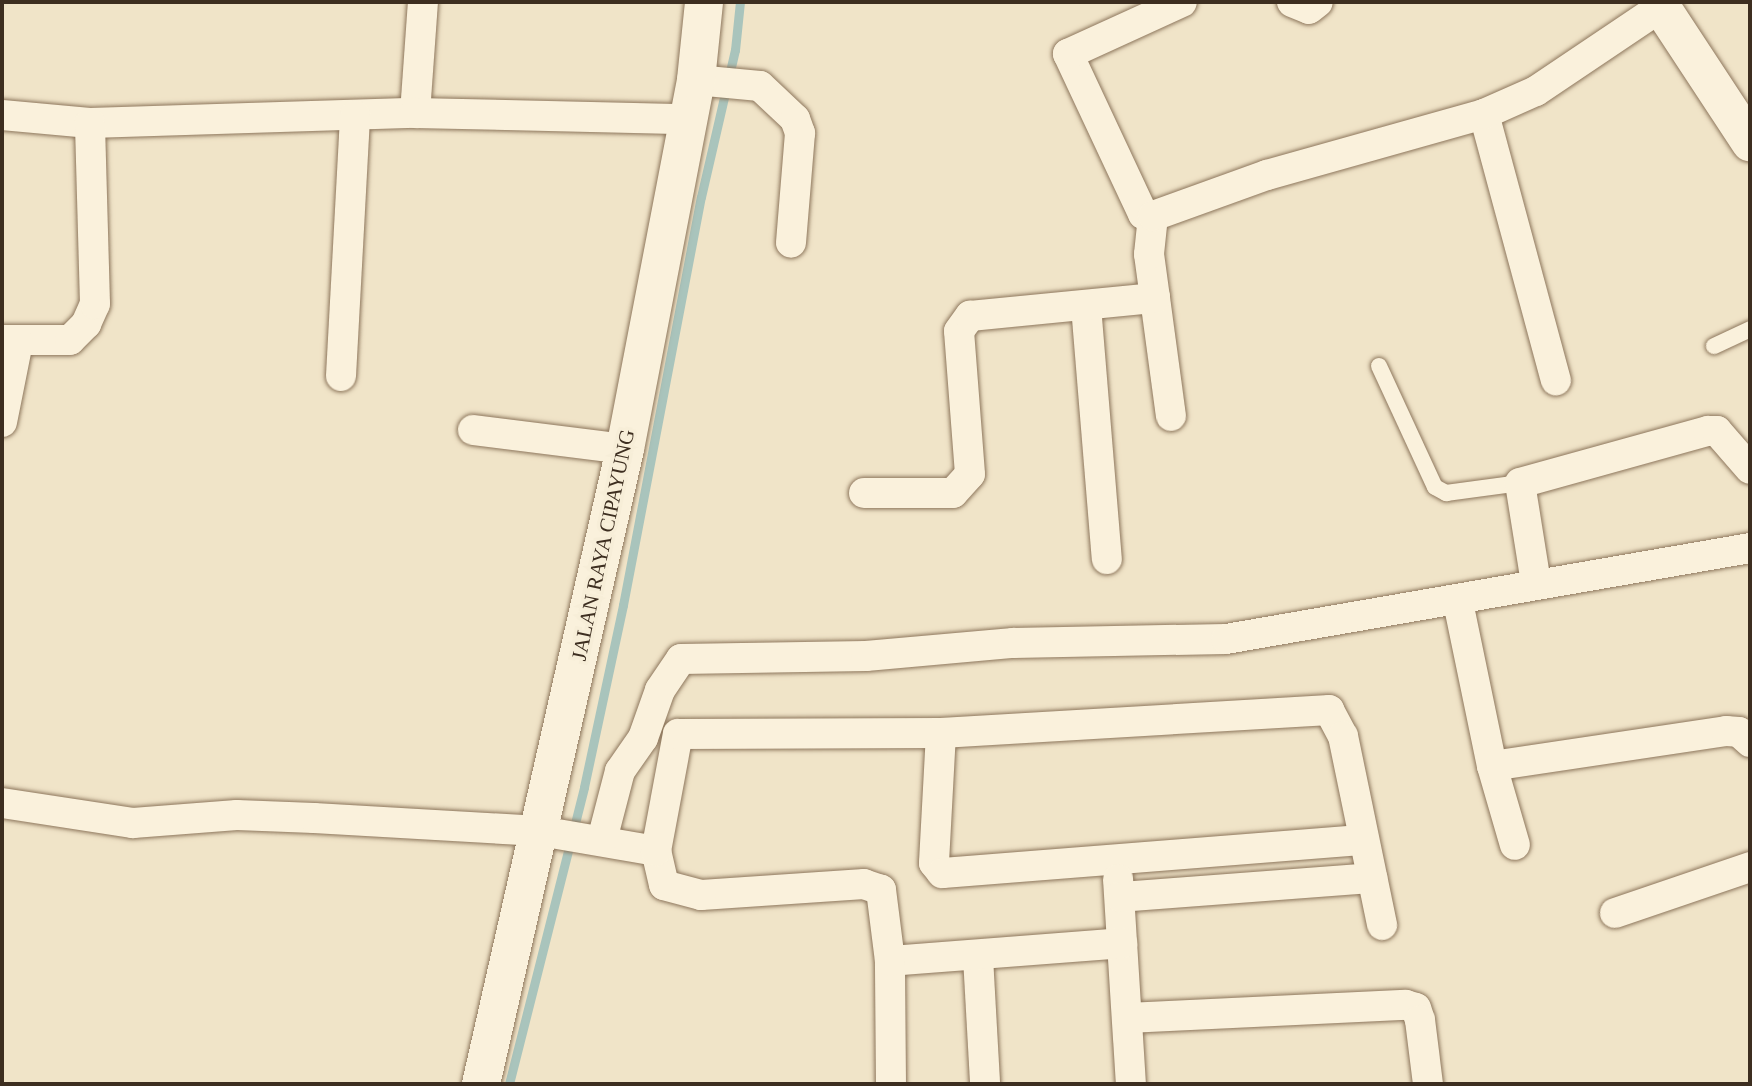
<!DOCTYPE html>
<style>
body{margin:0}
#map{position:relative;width:1752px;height:1086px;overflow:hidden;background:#f0e4c8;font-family:Georgia,serif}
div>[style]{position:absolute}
.stream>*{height:9px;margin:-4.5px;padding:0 4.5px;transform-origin:4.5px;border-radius:4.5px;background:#a9c4bc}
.roads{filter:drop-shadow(0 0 2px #8d765c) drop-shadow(0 0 2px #8d765c)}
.lane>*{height:16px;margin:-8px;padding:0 8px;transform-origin:8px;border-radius:8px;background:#faf1dc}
.street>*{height:30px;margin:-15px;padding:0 15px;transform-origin:15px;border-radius:15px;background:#faf1dc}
.secondary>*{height:38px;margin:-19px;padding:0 19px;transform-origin:19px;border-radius:19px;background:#faf1dc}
span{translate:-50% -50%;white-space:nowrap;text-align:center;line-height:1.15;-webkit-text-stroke:7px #f7eed8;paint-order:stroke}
.street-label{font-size:21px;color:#3d2e20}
.frame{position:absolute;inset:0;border:4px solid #3d2e20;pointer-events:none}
</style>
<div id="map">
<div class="stream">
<div style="left:509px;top:1084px;width:306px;rotate:-75.8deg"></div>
<div style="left:584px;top:787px;width:186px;rotate:-77.9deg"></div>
<div style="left:623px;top:605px;width:415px;rotate:-79.2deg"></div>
<div style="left:701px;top:197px;width:151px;rotate:-77deg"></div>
<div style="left:735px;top:50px;width:48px;rotate:-84.1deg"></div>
</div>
<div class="roads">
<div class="lane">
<div style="left:1714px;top:346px;width:40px;rotate:-25deg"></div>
<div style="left:1379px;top:366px;width:133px;rotate:65.2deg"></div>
<div style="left:1435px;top:487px;width:13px;rotate:29deg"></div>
<div style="left:1446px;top:493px;width:75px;rotate:-7.7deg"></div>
</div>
<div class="street">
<div style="left:1292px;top:2px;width:18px;rotate:22deg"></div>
<div style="left:1309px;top:9px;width:11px;rotate:-38deg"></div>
<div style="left:696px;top:80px;width:64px;rotate:5.4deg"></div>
<div style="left:760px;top:86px;width:48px;rotate:43.3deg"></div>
<div style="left:795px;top:119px;width:15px;rotate:70deg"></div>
<div style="left:800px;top:133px;width:110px;rotate:94.7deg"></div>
<div style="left:415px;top:113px;width:111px;rotate:-85.9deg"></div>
<div style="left:1484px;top:114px;width:276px;rotate:74.9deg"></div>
<div style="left:2px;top:115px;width:88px;rotate:5.2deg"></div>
<div style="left:90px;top:123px;width:325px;rotate:-1.8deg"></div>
<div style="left:415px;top:113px;width:272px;rotate:1.3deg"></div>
<div style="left:1153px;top:216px;width:10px;rotate:-169deg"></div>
<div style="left:1143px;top:214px;width:177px;rotate:-115.1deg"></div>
<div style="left:1068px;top:54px;width:125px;rotate:-24.5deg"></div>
<div style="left:1155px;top:298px;width:119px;rotate:82.3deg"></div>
<div style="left:1086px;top:306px;width:254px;rotate:85.3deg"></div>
<div style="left:2px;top:340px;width:68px"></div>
<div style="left:70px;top:340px;width:23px;rotate:-45deg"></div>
<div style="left:86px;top:324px;width:22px;rotate:-66deg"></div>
<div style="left:95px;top:304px;width:181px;rotate:-91.6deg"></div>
<div style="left:341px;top:376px;width:261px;rotate:-86.9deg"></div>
<div style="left:2px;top:422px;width:82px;rotate:-78.7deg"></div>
<div style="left:473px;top:430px;width:153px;rotate:7.1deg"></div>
<div style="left:864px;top:493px;width:89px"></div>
<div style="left:953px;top:493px;width:25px;rotate:-48deg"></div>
<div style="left:970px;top:474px;width:143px;rotate:-94.4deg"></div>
<div style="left:959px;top:331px;width:19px;rotate:-54deg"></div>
<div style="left:970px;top:316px;width:186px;rotate:-5.6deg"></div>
<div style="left:1155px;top:298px;width:44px;rotate:-97.8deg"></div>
<div style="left:1149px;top:254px;width:38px;rotate:-84deg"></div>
<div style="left:1153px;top:216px;width:121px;rotate:-19.8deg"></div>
<div style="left:1267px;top:175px;width:225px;rotate:-15.7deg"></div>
<div style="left:1484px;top:114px;width:57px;rotate:-23.9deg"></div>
<div style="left:1536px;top:91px;width:151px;rotate:-33.9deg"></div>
<div style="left:1536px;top:583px;width:101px;rotate:-99.1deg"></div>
<div style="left:1520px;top:483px;width:195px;rotate:-15.5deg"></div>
<div style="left:1708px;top:431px;width:9px"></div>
<div style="left:1717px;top:431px;width:50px;rotate:49deg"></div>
<div style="left:1458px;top:602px;width:167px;rotate:78.3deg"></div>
<div style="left:1492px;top:766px;width:82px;rotate:73.8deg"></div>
<div style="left:941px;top:733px;width:130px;rotate:93.1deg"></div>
<div style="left:934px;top:863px;width:13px;rotate:51deg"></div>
<div style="left:942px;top:873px;width:421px;rotate:-4.5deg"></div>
<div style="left:1492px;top:766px;width:237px;rotate:-8.5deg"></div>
<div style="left:1726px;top:731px;width:13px;rotate:4deg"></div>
<div style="left:1739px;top:732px;width:15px;rotate:42deg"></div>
<div style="left:2px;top:803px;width:133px;rotate:8.7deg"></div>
<div style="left:133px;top:823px;width:104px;rotate:-4.4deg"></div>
<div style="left:237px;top:815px;width:77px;rotate:2.2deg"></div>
<div style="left:314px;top:818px;width:226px;rotate:3.3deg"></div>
<div style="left:540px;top:831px;width:118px;rotate:9.8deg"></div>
<div style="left:602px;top:840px;width:71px;rotate:-75.4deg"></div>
<div style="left:620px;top:771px;width:40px;rotate:-55.1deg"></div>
<div style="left:643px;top:738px;width:51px;rotate:-70.5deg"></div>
<div style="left:660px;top:690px;width:37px;rotate:-56deg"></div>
<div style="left:681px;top:659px;width:185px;rotate:-0.9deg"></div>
<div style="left:866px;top:656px;width:148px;rotate:-5.1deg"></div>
<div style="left:1013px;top:643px;width:213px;rotate:-1.1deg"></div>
<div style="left:1226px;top:639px;width:532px;rotate:-9.85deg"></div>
<div style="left:1118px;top:879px;width:205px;rotate:86.4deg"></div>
<div style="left:1120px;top:897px;width:253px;rotate:-4.3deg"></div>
<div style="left:1615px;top:913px;width:143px;rotate:-18.8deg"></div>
<div style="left:978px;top:957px;width:127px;rotate:86.8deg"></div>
<div style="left:890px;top:961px;width:233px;rotate:-4.4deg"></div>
<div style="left:1127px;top:1018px;width:279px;rotate:-2.7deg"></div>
<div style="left:1406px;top:1005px;width:10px;rotate:17deg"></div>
<div style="left:1416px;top:1008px;width:13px;rotate:72deg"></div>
<div style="left:1420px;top:1020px;width:64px;rotate:82.9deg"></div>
<div style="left:891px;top:1084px;width:123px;rotate:-90.5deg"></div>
<div style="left:890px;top:961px;width:72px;rotate:-97.2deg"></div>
<div style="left:881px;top:890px;width:18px;rotate:-161deg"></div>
<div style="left:864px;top:884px;width:163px;rotate:176.1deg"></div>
<div style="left:701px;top:895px;width:38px;rotate:-165deg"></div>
<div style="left:664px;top:885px;width:35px;rotate:-103deg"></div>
<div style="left:656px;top:851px;width:119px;rotate:-79.4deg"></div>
<div style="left:678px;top:734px;width:263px;rotate:-0.2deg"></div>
<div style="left:941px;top:733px;width:389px;rotate:-3.4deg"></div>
<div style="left:1329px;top:710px;width:30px;rotate:62deg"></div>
<div style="left:1343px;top:736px;width:193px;rotate:78.3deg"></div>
</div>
<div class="secondary">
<div style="left:1658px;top:2px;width:168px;rotate:56.7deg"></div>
<div style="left:481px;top:1084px;width:651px;rotate:-77.22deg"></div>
<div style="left:625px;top:449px;width:376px;rotate:-79.1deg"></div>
<div style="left:696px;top:80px;width:78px;rotate:-84.1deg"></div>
</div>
</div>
<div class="street-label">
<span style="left:603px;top:545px;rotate:-78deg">JALAN RAYA CIPAYUNG</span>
</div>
<div class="frame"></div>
</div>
